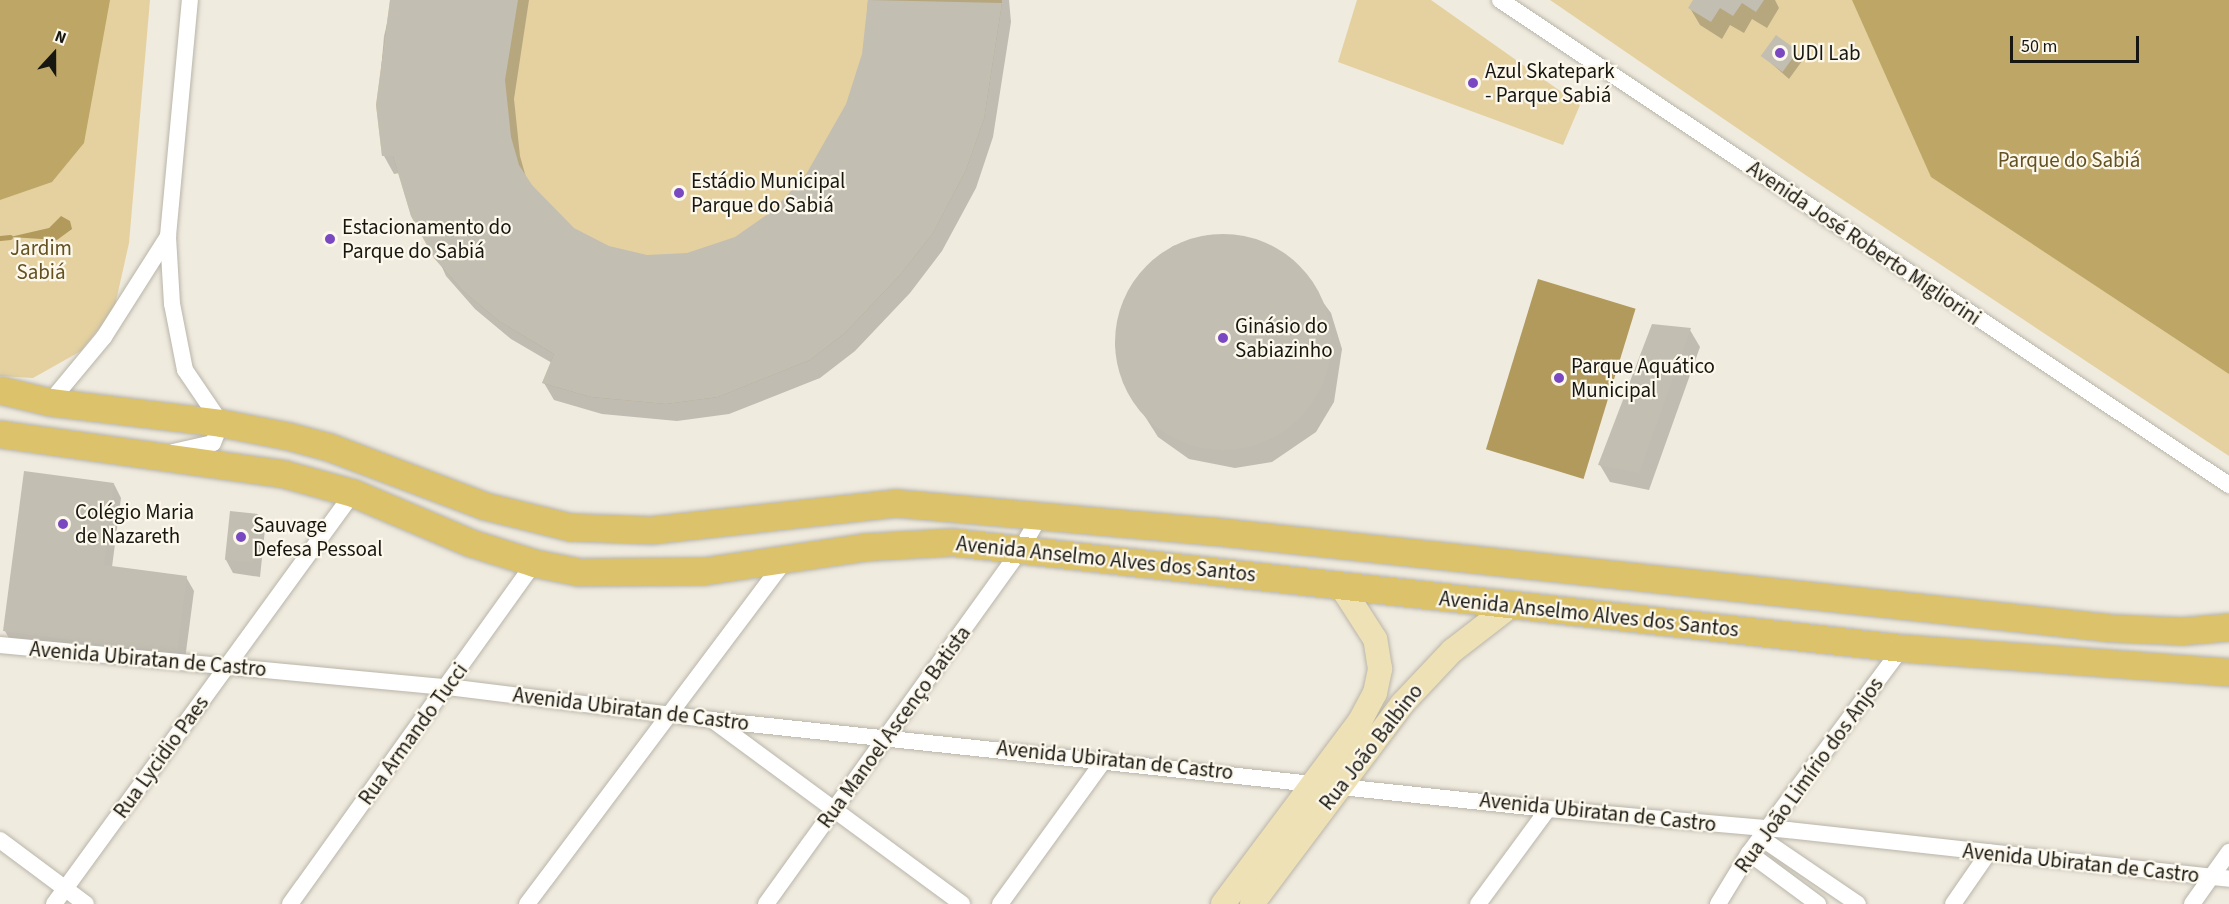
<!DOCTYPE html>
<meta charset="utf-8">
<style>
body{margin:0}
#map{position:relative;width:2229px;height:904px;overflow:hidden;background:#f0ebdf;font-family:"Source Sans 3",sans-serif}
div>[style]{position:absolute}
.green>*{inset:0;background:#e5d19f}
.forest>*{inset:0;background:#bea666}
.water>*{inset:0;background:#b19a5b;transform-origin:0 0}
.shadow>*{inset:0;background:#0003}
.stream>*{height:5px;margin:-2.5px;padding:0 2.5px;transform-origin:2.5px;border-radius:2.5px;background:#b19a5b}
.building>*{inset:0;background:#c2beb2;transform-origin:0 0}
.round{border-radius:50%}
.roads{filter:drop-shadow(0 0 2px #b9b5a9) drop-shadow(0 0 2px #b9b5a9)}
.street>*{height:16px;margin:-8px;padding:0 8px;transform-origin:8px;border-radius:8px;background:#fff}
.secondary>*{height:24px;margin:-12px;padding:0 12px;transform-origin:12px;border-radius:12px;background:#ede1b5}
.primary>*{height:27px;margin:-13.5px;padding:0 13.5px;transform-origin:13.5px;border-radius:13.5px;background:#dcc36b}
.dots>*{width:16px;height:16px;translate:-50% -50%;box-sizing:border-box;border:3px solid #fdf8ec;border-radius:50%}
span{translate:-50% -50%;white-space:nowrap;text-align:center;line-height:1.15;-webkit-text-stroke:4.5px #fdf8ec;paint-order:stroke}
.poi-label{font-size:21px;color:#171611}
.left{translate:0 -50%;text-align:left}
.park-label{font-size:21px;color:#635121}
.street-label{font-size:21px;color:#171611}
.north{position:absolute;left:24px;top:24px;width:60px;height:60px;-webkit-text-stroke:4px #fdf8ec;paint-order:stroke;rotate:21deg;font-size:16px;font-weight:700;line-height:24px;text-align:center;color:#171611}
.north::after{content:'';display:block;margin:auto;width:21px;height:27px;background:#171611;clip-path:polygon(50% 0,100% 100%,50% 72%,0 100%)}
.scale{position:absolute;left:2010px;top:36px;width:129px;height:27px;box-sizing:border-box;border:3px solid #171611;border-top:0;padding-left:8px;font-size:18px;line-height:21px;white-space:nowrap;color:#171611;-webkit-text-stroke:4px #fdf8ec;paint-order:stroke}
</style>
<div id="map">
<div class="green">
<div style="clip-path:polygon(0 0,150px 0,129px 243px,114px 310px,81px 351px,33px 378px,0 376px)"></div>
<div style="clip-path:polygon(390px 0,1002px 0,1002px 3px,984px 119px,966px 170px,933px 233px,900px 275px,845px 333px,810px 360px,718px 397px,666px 404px,591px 397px,542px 383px,554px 354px,499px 321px,463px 291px,434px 258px,411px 216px,393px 156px,382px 156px,376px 105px)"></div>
<div style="clip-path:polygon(1357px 0,1431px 0,1580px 105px,1563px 145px,1338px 62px)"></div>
<div style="clip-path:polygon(1550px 0,2229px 0,2229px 456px,1807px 176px)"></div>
</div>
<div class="forest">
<div style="clip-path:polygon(0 0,110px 0,84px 143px,52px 182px,0 200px)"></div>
<div style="clip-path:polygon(1852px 0,2229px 0,2229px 374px,1931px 177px)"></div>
</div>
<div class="water">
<div style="clip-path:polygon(61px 216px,70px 221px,72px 229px,57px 240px,10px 237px,49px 228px)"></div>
<div style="left:1538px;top:279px;width:102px;height:178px;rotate:17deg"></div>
</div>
<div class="shadow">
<div style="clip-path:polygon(393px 0,529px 0,514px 99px,520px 156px,527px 181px,573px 229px,609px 248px,647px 256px,687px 254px,736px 238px,772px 213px,815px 164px,848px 105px,864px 55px,868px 0,1009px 0,1011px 22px,993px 137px,976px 188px,942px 251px,910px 293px,855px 351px,820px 378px,729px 414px,677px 421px,602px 414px,554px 400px,544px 383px,552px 363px,511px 339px,475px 309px,446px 276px,400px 173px,394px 174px,384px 156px,378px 105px,384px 36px)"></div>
<div style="clip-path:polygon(1695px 0,1775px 0,1779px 8px,1767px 28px,1752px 19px,1744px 33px,1730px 25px,1722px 39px,1700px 25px,1690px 8px)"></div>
<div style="clip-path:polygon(1797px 52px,1802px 61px,1789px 79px,1763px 56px)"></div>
<div style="clip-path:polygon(1209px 235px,1257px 240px,1290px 258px,1331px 313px,1342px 349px,1334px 402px,1316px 432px,1272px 462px,1235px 468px,1189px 459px,1158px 437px,1123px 382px,1115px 345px,1122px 305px,1141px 273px,1173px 246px)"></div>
<div style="clip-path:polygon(1690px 330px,1700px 347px,1649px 490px,1610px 482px,1600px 465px)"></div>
<div style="clip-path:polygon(114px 484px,121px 498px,112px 567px,186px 577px,194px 591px,184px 667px,12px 644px,5px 631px)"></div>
<div style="clip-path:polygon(257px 515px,265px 529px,260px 577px,233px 573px,226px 560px)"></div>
</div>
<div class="stream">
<div style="left:0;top:238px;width:10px;rotate:-6deg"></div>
</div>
<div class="building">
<div style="clip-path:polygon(390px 0,518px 0,505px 80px,511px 137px,519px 165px,532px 185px,574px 228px,609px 246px,647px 255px,687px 253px,735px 237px,771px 212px,804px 178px,846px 104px,862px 54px,868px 0,1002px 3px,984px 119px,966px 170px,933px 233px,900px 275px,845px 333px,810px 360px,718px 397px,666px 404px,591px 397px,542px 383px,554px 354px,499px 321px,463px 291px,434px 258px,411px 216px,393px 156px,382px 156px,376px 105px)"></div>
<div style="clip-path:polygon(1693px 0,1764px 0,1756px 12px,1742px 3px,1733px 16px,1720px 8px,1711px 22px,1688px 8px)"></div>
<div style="left:1776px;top:35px;width:27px;height:26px;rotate:36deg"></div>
<div class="round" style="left:1115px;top:234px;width:216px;height:216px"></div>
<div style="clip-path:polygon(1652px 324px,1691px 328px,1639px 473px,1598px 465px)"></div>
<div style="clip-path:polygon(24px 471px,114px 483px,104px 565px,187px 576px,177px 654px,3px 631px)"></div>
<div style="left:230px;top:511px;width:28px;height:49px;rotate:6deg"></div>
</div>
<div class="roads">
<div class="street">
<div style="left:1500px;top:0;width:876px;rotate:33.64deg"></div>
<div style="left:50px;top:402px;width:85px;rotate:-50.3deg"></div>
<div style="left:104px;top:337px;width:120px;rotate:-57.6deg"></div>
<div style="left:173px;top:452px;width:41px;rotate:-12.7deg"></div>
<div style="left:213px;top:443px;width:22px;rotate:-68deg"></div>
<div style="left:221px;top:423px;width:64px;rotate:-124.2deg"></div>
<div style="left:185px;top:370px;width:67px;rotate:-101.1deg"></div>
<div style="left:172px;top:304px;width:68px;rotate:-93.4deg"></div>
<div style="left:168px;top:236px;width:237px;rotate:-84.7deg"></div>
<div style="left:0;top:645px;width:450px;rotate:5.4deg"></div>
<div style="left:448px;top:687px;width:266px;rotate:7.1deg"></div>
<div style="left:712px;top:720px;width:841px;rotate:6.08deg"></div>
<div style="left:1548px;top:809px;width:241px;rotate:5deg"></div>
<div style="left:1788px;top:830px;width:444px;rotate:6.3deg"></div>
<div style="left:714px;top:721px;width:308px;rotate:36.4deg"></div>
<div style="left:1761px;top:838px;width:117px;rotate:34.2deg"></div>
<div style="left:0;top:840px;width:107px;rotate:36.7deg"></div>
<div style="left:1749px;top:853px;width:86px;rotate:36.5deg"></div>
<div style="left:54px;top:904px;width:508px;rotate:-53.96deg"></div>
<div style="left:290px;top:904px;width:419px;rotate:-54.4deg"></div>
<div style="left:527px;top:904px;width:430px;rotate:-53.1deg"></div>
<div style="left:766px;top:904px;width:437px;rotate:-54.3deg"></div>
<div style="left:1021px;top:549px;width:40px;rotate:-60.3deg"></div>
<div style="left:1000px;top:904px;width:179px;rotate:-54.1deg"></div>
<div style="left:1478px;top:904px;width:118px;rotate:-53.6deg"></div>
<div style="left:1718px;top:904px;width:60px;rotate:-58.7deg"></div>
<div style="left:1749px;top:853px;width:256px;rotate:-53.3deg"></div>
<div style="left:1953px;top:904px;width:63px;rotate:-55.3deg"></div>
<div style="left:2192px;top:904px;width:64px;rotate:-54.6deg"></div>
</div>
<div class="secondary">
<div style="left:1223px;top:904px;width:229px;rotate:-53.2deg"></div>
<div style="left:1360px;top:721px;width:32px;rotate:-62deg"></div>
<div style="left:1375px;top:693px;width:25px;rotate:-78deg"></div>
<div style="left:1380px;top:669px;width:30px;rotate:-99deg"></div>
<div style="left:1375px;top:639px;width:63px;rotate:-122.7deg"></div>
<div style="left:1252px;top:904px;width:250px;rotate:-53.1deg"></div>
<div style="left:1402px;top:704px;width:73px;rotate:-46.7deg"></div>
<div style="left:1452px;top:651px;width:72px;rotate:-37.7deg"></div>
</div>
<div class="primary">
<div style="left:0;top:390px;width:51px;rotate:13.5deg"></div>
<div style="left:50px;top:402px;width:172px;rotate:7deg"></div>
<div style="left:221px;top:423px;width:68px;rotate:11deg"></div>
<div style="left:288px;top:436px;width:42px;rotate:15deg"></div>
<div style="left:329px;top:447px;width:167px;rotate:20.7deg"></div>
<div style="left:485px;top:506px;width:88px;rotate:13.9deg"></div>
<div style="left:570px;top:527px;width:81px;rotate:2.1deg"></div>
<div style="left:651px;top:530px;width:246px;rotate:-6.3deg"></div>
<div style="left:896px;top:503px;width:317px;rotate:5.1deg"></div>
<div style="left:1212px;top:531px;width:905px;rotate:6.15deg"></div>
<div style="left:2112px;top:628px;width:70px;rotate:2.5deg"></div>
<div style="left:2182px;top:631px;width:47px;rotate:-4.9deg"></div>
<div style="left:0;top:434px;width:287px;rotate:8deg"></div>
<div style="left:284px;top:474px;width:72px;rotate:15.4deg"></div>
<div style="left:353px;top:493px;width:128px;rotate:23deg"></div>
<div style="left:471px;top:543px;width:66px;rotate:17.6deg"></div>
<div style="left:534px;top:563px;width:46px;rotate:11.3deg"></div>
<div style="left:579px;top:572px;width:125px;rotate:-0.5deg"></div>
<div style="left:704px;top:571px;width:162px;rotate:-8.5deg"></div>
<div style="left:864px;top:547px;width:88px;rotate:-3.3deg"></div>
<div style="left:952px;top:542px;width:956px;rotate:6.37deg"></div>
<div style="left:1902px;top:648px;width:328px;rotate:4.2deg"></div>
</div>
</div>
<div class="dots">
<div style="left:1780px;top:53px;background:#7a48c0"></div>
<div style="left:1473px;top:83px;background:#7a48c0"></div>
<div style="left:679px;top:193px;background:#7a48c0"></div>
<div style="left:330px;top:239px;background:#7a48c0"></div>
<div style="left:1223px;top:338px;background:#7a48c0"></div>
<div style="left:1559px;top:378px;background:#7a48c0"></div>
<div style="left:63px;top:524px;background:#7a48c0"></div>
<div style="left:241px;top:537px;background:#7a48c0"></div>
</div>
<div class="poi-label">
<span class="left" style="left:1792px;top:53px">UDI Lab</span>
<span class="left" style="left:1485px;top:83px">Azul Skatepark<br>- Parque Sabiá</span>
<span class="left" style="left:691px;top:193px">Estádio Municipal<br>Parque do Sabiá</span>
<span class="left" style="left:342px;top:239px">Estacionamento do<br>Parque do Sabiá</span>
<span class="left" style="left:1235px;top:338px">Ginásio do<br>Sabiazinho</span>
<span class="left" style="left:1571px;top:378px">Parque Aquático<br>Municipal</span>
<span class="left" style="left:75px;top:524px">Colégio Maria<br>de Nazareth</span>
<span class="left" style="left:253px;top:537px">Sauvage<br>Defesa Pessoal</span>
</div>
<div class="park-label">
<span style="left:2069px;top:160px">Parque do Sabiá</span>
<span style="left:41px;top:260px">Jardim<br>Sabiá</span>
</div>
<div class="street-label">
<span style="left:1864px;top:243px;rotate:34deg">Avenida José Roberto Migliorini</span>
<span style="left:1106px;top:559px;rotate:6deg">Avenida Anselmo Alves dos Santos</span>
<span style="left:1589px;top:614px;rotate:6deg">Avenida Anselmo Alves dos Santos</span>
<span style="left:148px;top:659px;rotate:5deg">Avenida Ubiratan de Castro</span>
<span style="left:631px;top:709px;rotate:7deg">Avenida Ubiratan de Castro</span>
<span style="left:894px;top:727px;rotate:-54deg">Rua Manoel Ascenço Batista</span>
<span style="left:413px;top:734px;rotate:-54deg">Rua Armando Tucci</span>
<span style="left:1371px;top:747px;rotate:-52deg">Rua João Balbino</span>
<span style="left:161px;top:757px;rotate:-54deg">Rua Lycidio Paes</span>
<span style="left:1115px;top:760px;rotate:6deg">Avenida Ubiratan de Castro</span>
<span style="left:1809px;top:775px;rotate:-54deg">Rua João Limírio dos Anjos</span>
<span style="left:1598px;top:812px;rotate:6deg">Avenida Ubiratan de Castro</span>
<span style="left:2081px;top:863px;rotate:6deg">Avenida Ubiratan de Castro</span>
</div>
<div class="north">N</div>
<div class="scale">50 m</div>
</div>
